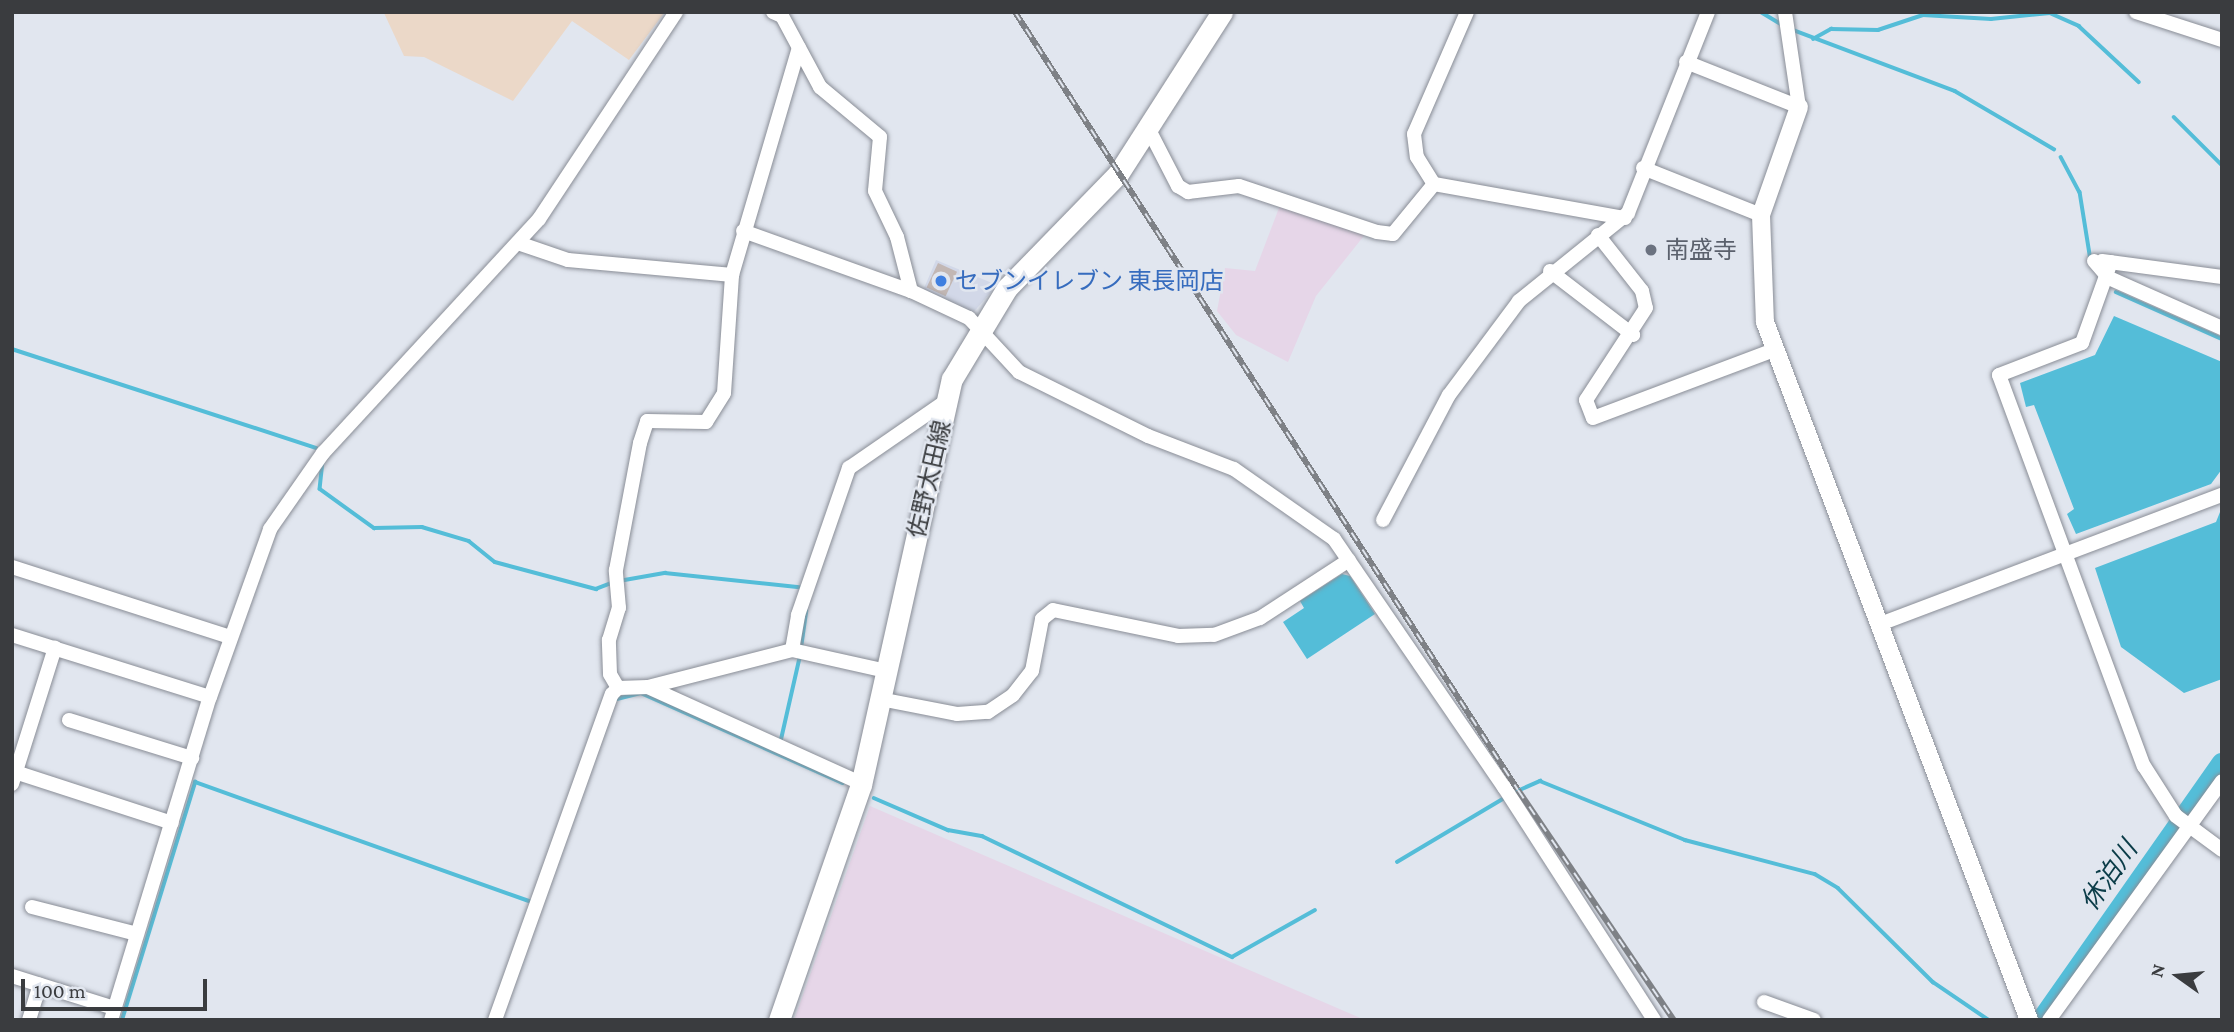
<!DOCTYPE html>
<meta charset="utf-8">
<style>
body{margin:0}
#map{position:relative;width:2234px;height:1032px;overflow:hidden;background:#e1e6ef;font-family:"Crimson Pro","Noto Sans JP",serif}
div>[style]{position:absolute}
.built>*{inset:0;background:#d2d8e8}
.industrial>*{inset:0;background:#e6d6e8}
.education>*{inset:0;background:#ebd8c8}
.water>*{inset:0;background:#54bdd8}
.stream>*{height:3.5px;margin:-1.75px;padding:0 1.75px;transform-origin:1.75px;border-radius:1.75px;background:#54bdd8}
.river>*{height:23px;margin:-11.5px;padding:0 11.5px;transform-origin:11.5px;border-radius:11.5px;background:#54bdd8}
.building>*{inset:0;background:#c2b7b4;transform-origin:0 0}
.roads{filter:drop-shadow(0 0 2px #898d96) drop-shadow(0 0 2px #898d96)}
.minor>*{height:14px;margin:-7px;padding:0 7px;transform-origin:7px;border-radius:7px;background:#fff}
.tertiary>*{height:18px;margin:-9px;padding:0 9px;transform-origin:9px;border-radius:9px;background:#fff}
.secondary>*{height:21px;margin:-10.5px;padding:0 10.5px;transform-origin:10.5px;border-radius:10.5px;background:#fff}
.rail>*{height:6px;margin-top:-3px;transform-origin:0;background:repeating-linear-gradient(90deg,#e1e6ef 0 10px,#7e8186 0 20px);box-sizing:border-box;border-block:2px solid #7e8186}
.dots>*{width:19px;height:19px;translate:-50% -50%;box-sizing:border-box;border:4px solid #e1e6ef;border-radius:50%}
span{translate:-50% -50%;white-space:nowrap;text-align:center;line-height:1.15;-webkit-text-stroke:5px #e1e6ef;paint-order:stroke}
.worship-label{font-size:24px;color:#5b616d}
.left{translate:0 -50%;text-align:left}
.shop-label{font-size:24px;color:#366cbe}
.street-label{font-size:24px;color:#3a3c3f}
.water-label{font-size:26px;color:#0b3c48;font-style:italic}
.frame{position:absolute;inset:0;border:14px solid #3a3c3f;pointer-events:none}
.north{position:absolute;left:2143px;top:941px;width:70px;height:70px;-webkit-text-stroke:5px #e1e6ef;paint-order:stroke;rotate:285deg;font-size:19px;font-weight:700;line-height:28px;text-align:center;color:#3a3c3f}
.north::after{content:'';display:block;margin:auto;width:24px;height:32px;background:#3a3c3f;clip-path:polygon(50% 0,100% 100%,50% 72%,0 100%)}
.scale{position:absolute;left:21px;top:979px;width:186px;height:32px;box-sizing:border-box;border:4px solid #3a3c3f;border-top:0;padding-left:9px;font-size:21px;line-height:24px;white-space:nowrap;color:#3a3c3f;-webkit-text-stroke:5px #e1e6ef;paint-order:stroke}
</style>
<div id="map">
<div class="built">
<div style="clip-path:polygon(936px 260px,997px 285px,972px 314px,922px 293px)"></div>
</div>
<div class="industrial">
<div style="clip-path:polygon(1282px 200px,1367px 232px,1316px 296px,1288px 362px,1236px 335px,1217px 311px,1225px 268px,1255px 271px)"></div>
<div style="clip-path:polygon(870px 806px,1233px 963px,1365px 1020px,794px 1020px)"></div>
</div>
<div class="education">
<div style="clip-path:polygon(665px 12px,629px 60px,572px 21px,513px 101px,424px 57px,404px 56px,384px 13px)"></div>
</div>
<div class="water">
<div style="clip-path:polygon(2114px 316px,2222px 362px,2222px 469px,2211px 484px,2076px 534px,2067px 514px,2074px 509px,2034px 405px,2026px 407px,2020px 383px,2095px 355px)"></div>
<div style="clip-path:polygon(2220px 512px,2222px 679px,2184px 693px,2121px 647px,2095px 568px,2216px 522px)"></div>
<div style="clip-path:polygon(1342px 574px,1350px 576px,1375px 614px,1307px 659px,1283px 622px,1304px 608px,1300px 601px)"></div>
</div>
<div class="stream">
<div style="left:1761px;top:12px;width:26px;rotate:31deg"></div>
<div style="left:1793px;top:30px;width:173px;rotate:20.6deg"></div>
<div style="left:1955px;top:91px;width:115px;rotate:30.4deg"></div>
<div style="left:1813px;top:39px;width:21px;rotate:-29deg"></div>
<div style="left:1831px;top:29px;width:47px;rotate:1.2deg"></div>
<div style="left:1878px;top:30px;width:47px;rotate:-18.4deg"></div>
<div style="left:1923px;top:15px;width:68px;rotate:3.4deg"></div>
<div style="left:1991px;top:19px;width:59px;rotate:-5.8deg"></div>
<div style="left:2050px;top:13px;width:32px;rotate:24deg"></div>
<div style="left:2079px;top:26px;width:82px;rotate:43deg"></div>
<div style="left:2174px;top:117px;width:68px;rotate:45deg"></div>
<div style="left:2061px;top:157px;width:40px;rotate:62deg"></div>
<div style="left:2080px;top:192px;width:70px;rotate:80.9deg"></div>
<div style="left:2116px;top:292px;width:116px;rotate:23.9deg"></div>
<div style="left:12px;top:349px;width:320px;rotate:18deg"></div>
<div style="left:323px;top:461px;width:28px;rotate:96deg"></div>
<div style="left:320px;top:489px;width:67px;rotate:35.8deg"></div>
<div style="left:374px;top:528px;width:48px;rotate:-1.2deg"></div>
<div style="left:422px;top:527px;width:49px;rotate:16.6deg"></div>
<div style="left:469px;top:541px;width:33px;rotate:39deg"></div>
<div style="left:495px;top:562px;width:105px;rotate:15deg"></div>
<div style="left:596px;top:589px;width:17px;rotate:-21deg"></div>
<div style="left:619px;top:581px;width:47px;rotate:-9.9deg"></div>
<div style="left:665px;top:573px;width:135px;rotate:6deg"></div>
<div style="left:801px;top:648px;width:37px;rotate:-82deg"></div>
<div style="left:617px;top:699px;width:25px;rotate:-14deg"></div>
<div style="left:641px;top:693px;width:221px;rotate:24deg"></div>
<div style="left:780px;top:744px;width:90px;rotate:-77.2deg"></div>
<div style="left:1513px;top:793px;width:30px;rotate:-24deg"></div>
<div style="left:1540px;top:781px;width:157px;rotate:22.1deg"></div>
<div style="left:1685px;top:840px;width:134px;rotate:14.7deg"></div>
<div style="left:1815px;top:874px;width:27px;rotate:31deg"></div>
<div style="left:1838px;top:888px;width:134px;rotate:44.7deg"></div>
<div style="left:1933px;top:982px;width:68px;rotate:34.2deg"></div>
<div style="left:874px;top:798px;width:81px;rotate:23.4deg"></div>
<div style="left:948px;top:830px;width:35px;rotate:10deg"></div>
<div style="left:982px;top:836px;width:278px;rotate:25.8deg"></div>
<div style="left:1232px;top:957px;width:95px;rotate:-29.5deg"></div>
<div style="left:1397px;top:862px;width:127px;rotate:-30.8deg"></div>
<div style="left:122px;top:1020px;width:249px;rotate:-72.9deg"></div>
<div style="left:195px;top:782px;width:358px;rotate:19.6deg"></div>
</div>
<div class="river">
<div style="left:2042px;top:1020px;width:313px;rotate:-54.9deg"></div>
</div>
<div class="building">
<div style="left:938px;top:263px;width:21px;height:27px;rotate:25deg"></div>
</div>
<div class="roads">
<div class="minor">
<div style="left:773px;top:12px;width:10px;rotate:24deg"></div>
<div style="left:782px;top:16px;width:81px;rotate:61.8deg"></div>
<div style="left:820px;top:87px;width:78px;rotate:39.8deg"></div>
<div style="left:880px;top:137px;width:54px;rotate:95.3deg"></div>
<div style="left:875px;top:191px;width:51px;rotate:64.4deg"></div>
<div style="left:897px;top:237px;width:56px;rotate:75.5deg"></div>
<div style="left:1467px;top:12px;width:133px;rotate:113.5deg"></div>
<div style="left:1414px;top:134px;width:23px;rotate:83deg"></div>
<div style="left:1417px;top:157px;width:32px;rotate:58deg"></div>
<div style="left:1434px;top:184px;width:194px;rotate:10.1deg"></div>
<div style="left:2136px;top:12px;width:90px;rotate:18deg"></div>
<div style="left:1686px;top:62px;width:122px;rotate:21.7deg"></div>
<div style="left:1799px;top:107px;width:96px;rotate:-98.4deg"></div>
<div style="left:1147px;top:126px;width:68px;rotate:62.7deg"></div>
<div style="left:1178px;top:186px;width:12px;rotate:31deg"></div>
<div style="left:1188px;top:192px;width:51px;rotate:-6.7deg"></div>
<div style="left:1239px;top:186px;width:145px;rotate:18.4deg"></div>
<div style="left:1377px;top:232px;width:16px;rotate:7deg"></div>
<div style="left:1393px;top:234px;width:65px;rotate:-50.6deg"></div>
<div style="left:1643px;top:168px;width:127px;rotate:21.7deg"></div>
<div style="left:743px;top:231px;width:178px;rotate:19.7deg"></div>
<div style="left:911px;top:291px;width:64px;rotate:25deg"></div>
<div style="left:969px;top:318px;width:74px;rotate:47.2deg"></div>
<div style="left:1019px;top:372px;width:144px;rotate:26.4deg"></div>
<div style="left:1148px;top:436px;width:92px;rotate:21deg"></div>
<div style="left:1234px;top:469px;width:122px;rotate:35deg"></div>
<div style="left:1334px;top:539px;width:301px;rotate:55.6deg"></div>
<div style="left:1504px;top:787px;width:277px;rotate:57.2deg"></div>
<div style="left:1598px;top:235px;width:71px;rotate:51.8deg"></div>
<div style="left:1642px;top:291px;width:17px;rotate:77deg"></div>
<div style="left:1646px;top:308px;width:110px;rotate:123.1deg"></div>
<div style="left:1586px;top:400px;width:19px;rotate:69deg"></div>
<div style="left:1593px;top:418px;width:193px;rotate:-20.6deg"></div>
<div style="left:518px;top:243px;width:53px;rotate:18.8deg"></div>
<div style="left:568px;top:260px;width:165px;rotate:5.2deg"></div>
<div style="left:2094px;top:261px;width:23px;rotate:49deg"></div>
<div style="left:2109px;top:278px;width:124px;rotate:23.9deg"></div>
<div style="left:2102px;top:261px;width:121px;rotate:7.6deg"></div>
<div style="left:2111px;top:262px;width:86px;rotate:109.7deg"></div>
<div style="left:2082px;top:343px;width:89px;rotate:158.9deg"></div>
<div style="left:1999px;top:375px;width:417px;rotate:69.7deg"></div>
<div style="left:2144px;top:766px;width:59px;rotate:57.4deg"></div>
<div style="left:2176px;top:816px;width:57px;rotate:36.5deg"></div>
<div style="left:1550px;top:271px;width:105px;rotate:37.6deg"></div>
<div style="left:1383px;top:520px;width:141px;rotate:-62.2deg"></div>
<div style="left:1449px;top:395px;width:117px;rotate:-53.3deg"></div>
<div style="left:1519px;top:301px;width:140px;rotate:-38.9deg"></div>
<div style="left:1628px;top:213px;width:216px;rotate:-68.3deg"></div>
<div style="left:12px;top:567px;width:229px;rotate:17.8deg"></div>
<div style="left:1880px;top:624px;width:366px;rotate:-20.7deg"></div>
<div style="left:12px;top:635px;width:207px;rotate:17.4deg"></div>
<div style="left:792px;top:650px;width:96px;rotate:12.6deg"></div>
<div style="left:648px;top:687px;width:234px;rotate:24.3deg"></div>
<div style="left:618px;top:688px;width:16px;rotate:-120deg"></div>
<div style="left:610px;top:674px;width:34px;rotate:-92deg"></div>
<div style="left:609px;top:640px;width:34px;rotate:-73deg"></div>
<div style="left:619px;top:608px;width:38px;rotate:-95deg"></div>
<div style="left:616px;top:570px;width:129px;rotate:-79.3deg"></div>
<div style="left:640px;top:443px;width:23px;rotate:-72deg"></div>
<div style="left:647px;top:421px;width:59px;rotate:1deg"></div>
<div style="left:706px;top:422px;width:34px;rotate:-58deg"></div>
<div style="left:724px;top:393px;width:118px;rotate:-86.1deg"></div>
<div style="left:732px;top:275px;width:237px;rotate:-73.6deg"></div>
<div style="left:880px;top:699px;width:78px;rotate:11deg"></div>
<div style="left:957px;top:714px;width:31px;rotate:-4deg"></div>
<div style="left:988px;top:712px;width:30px;rotate:-34deg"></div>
<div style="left:1013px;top:695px;width:31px;rotate:-52deg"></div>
<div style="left:1032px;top:671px;width:53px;rotate:-79.1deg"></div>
<div style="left:1042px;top:619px;width:14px;rotate:-39deg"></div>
<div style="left:1053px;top:610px;width:128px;rotate:11.7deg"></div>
<div style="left:1178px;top:636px;width:36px;rotate:-2deg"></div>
<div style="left:1214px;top:635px;width:49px;rotate:-20.3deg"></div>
<div style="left:1260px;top:618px;width:106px;rotate:-33.1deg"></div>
<div style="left:69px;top:720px;width:129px;rotate:17.2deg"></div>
<div style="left:12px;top:771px;width:168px;rotate:18deg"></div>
<div style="left:12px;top:784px;width:143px;rotate:-72.5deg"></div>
<div style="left:32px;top:907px;width:108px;rotate:14.4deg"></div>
<div style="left:12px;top:976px;width:107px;rotate:17.4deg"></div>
<div style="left:1764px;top:1002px;width:53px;rotate:19.8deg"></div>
<div style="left:29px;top:1020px;width:37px;rotate:-73deg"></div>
<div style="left:111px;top:1020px;width:338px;rotate:-73deg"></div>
<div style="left:210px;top:697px;width:178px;rotate:-70.3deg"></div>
<div style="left:270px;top:529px;width:93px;rotate:-55.1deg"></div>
<div style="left:323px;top:453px;width:318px;rotate:-47.3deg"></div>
<div style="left:539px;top:219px;width:248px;rotate:-56.5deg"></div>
<div style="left:495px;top:1020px;width:346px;rotate:-70.3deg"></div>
<div style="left:612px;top:694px;width:8px;rotate:-45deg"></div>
<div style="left:618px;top:688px;width:30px;rotate:-2deg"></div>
<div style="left:648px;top:687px;width:149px;rotate:-14.4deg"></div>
<div style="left:792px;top:650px;width:36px;rotate:-80deg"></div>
<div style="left:798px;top:615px;width:156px;rotate:-70.9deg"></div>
<div style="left:849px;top:468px;width:118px;rotate:-34.6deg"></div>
<div style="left:2049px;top:1020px;width:295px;rotate:-54.1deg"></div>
</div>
<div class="tertiary">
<div style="left:1799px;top:107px;width:114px;rotate:109.4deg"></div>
<div style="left:1761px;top:215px;width:107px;rotate:87.9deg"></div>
<div style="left:1765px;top:322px;width:746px;rotate:69.28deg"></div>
</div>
<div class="secondary">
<div style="left:779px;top:1020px;width:249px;rotate:-70.8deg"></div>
<div style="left:861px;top:785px;width:416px;rotate:-77.4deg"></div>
<div style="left:952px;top:379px;width:106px;rotate:-58.9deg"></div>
<div style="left:1007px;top:288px;width:159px;rotate:-45.8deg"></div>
<div style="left:1118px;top:174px;width:193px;rotate:-57.3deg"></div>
</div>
</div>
<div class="rail">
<div style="left:1015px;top:12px;width:926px;rotate:57.12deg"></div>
<div style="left:1518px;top:790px;width:278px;rotate:55.9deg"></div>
</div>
<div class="dots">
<div style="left:1651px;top:250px;background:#6b7280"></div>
<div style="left:941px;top:281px;background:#3f7fe0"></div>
</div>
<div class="worship-label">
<span class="left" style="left:1665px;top:250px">南盛寺</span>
</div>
<div class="shop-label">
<span class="left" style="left:955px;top:281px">セブンイレブン 東長岡店</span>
</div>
<div class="street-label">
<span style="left:929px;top:479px;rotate:-77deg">佐野太田線</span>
</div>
<div class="water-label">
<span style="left:2109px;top:876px;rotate:-55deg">休泊川</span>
</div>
<div class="frame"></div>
<div class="north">N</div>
<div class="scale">100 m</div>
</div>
